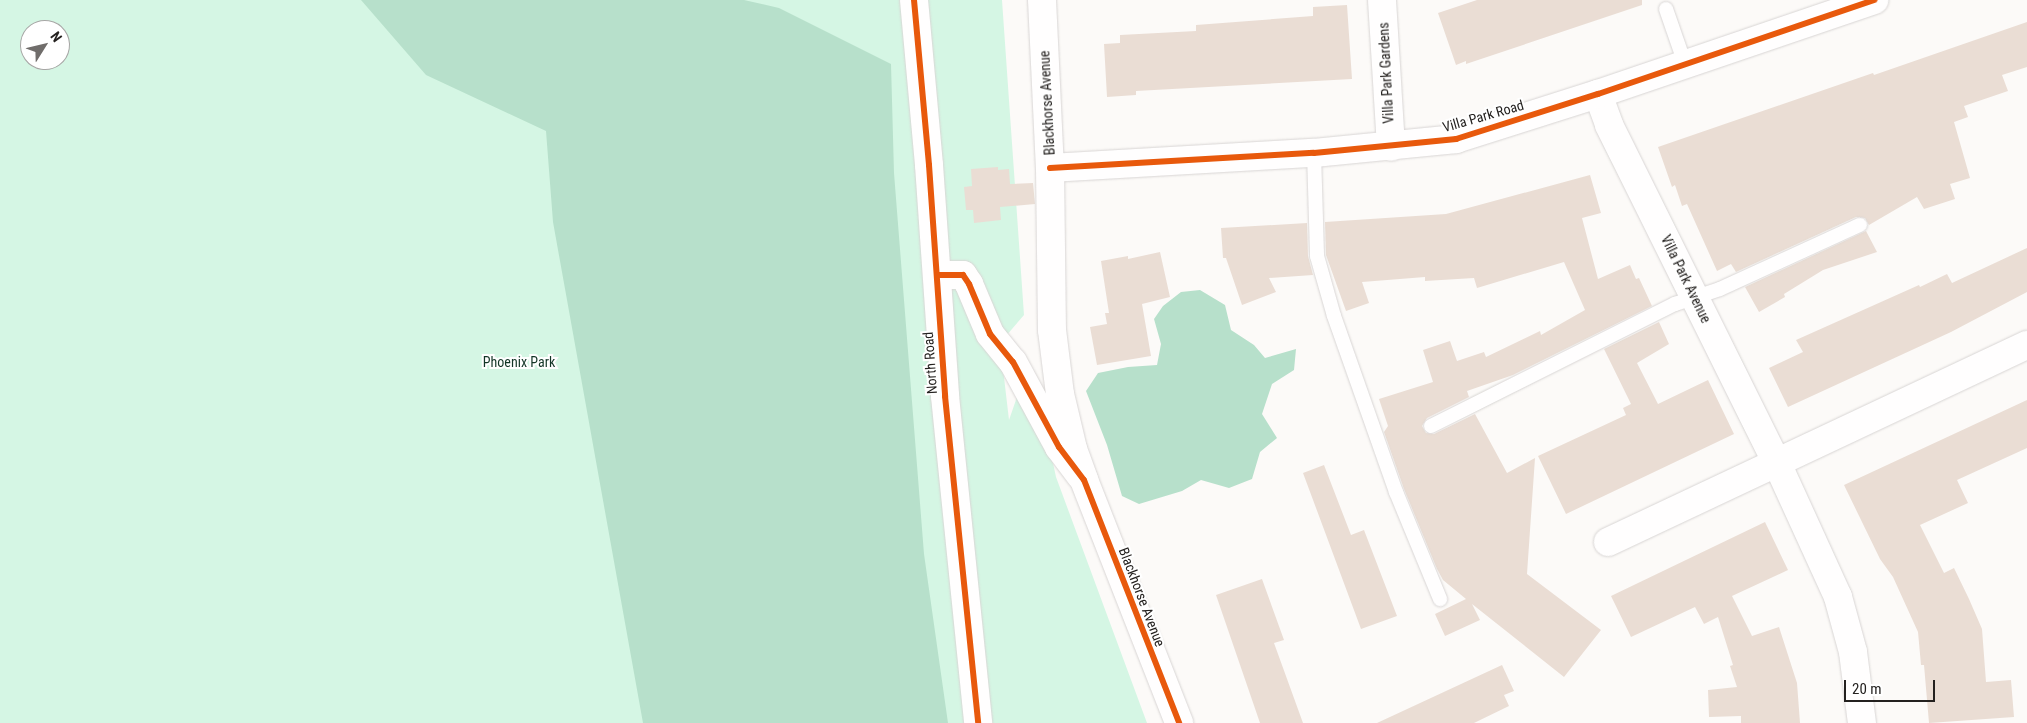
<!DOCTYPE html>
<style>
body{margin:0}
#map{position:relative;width:2027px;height:723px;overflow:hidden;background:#fcfaf8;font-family:"Roboto Condensed",sans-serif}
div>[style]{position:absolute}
.green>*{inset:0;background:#d5f6e4}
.forest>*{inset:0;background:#b7e0cb}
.building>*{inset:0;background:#eaddd4}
.roads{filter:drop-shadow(0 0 1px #d8d5d4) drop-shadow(0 0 1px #d8d5d4)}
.service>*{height:14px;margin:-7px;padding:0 7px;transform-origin:7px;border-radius:7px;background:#fffefe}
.minor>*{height:28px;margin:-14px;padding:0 14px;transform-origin:14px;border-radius:14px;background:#fffefe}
.secondary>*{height:28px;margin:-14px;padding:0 14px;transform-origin:14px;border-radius:14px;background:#fffefe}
.cycleway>*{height:6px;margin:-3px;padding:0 3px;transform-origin:3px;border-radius:3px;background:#e8590c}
span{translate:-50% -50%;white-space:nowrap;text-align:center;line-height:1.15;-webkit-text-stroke:4px #fff;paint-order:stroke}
.street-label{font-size:14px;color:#24211f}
.park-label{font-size:14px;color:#133526}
.north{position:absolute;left:20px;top:20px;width:50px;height:50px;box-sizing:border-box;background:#fff;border:1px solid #a7a6a5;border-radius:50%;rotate:54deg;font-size:14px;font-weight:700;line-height:20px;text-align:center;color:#24211f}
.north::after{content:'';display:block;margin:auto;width:18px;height:22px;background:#706d6b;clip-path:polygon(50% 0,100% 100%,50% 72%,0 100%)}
.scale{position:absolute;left:1844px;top:680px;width:91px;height:22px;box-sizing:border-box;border:2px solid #24211f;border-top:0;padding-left:6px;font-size:15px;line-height:18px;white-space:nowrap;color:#24211f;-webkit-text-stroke:4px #fff;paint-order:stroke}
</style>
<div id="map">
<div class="green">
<div style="clip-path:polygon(evenodd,0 0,1002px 0,1024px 315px,1000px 343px,1009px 420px,1017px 397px,1043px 416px,1056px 477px,1147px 723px,0 723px,0 0,30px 30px,60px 30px,60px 60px,30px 60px,30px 30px)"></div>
</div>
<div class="forest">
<div style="clip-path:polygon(361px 0,744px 0,779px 8px,891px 64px,894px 173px,924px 554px,948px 723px,643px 723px,553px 222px,546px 131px,426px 75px)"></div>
<div style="clip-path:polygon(1200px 290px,1225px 305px,1231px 330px,1254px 345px,1265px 358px,1296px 349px,1294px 370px,1272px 384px,1262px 414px,1277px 438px,1260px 452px,1252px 479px,1229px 488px,1201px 480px,1182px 491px,1139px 504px,1122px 496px,1107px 445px,1086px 391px,1098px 373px,1128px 367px,1157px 365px,1161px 344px,1154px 319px,1163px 306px,1181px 292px)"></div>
</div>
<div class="building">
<div style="clip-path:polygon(1477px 0,1642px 0,1642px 5px,1466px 64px,1466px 61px,1456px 65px,1438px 13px)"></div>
<div style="clip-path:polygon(1347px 5px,1352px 79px,1136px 91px,1136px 95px,1107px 97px,1104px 44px,1120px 43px,1120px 35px,1196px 31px,1196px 25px,1313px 16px,1313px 7px)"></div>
<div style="clip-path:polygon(2027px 22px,2027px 67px,2002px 75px,2008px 91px,1964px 106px,1968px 117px,1954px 122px,1970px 178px,1950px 184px,1955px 199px,1924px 209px,1917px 197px,1869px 225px,1865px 218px,1856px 217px,1736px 272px,1731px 264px,1717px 271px,1687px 204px,1682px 206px,1675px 185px,1672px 187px,1658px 147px,1873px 73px,1874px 75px)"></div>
<div style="clip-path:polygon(998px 167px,998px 170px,1009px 169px,1010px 184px,1033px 183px,1035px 204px,1000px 207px,1001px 220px,974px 223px,973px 210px,966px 210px,964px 187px,972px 186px,971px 169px)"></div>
<div style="clip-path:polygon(1590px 175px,1601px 213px,1582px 218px,1598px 279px,1630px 265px,1636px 279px,1639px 278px,1652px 306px,1513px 375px,1467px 391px,1469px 397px,1427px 418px,1422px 426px,1426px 433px,1434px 434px,1475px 414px,1507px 473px,1535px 458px,1527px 574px,1601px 630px,1564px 677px,1472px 604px,1480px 620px,1445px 636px,1435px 614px,1466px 599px,1443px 580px,1437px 569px,1404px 489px,1384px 432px,1388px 426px,1379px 399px,1433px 382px,1423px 350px,1450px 341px,1457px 361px,1484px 352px,1486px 357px,1540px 331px,1541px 335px,1585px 310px,1564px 262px,1477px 288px,1474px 278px,1425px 281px,1425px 277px,1362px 282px,1369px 303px,1346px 311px,1326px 255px,1325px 222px,1446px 214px)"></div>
<div style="clip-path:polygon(1307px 223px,1308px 256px,1313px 275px,1269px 278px,1276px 292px,1242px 305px,1226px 258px,1223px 258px,1221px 228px)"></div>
<div style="clip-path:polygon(1866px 231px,1877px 252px,1823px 270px,1784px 294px,1785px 297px,1759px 312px,1745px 287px)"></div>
<div style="clip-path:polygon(2027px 248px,2027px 292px,1951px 332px,1788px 407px,1769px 368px,1803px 352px,1796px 340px,1919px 285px,1920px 287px,1947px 274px,1952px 283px)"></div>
<div style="clip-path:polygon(1160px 252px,1170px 297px,1142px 304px,1151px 356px,1097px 365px,1090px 327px,1107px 324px,1105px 313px,1109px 313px,1101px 261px,1128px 256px,1128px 259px)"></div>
<div style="clip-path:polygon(1659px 322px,1669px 344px,1637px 363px,1658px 404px,1708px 380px,1734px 434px,1566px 514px,1538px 456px,1626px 415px,1623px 408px,1631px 404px,1604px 349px)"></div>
<div style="clip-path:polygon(2027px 400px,2027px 448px,1957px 480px,1968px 503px,1920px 525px,1944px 573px,1954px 568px,1969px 599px,1982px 629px,1986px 682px,2011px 680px,2014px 717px,1929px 723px,1924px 665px,1921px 665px,1918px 632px,1893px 577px,1880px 559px,1844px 485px)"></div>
<div style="clip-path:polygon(1324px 465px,1351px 535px,1364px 530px,1397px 616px,1361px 629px,1303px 473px)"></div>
<div style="clip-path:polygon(1765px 522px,1788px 570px,1732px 596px,1752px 636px,1779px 627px,1797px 683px,1800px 723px,1741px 723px,1741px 716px,1709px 717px,1708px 690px,1737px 687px,1730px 666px,1733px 665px,1718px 617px,1704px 624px,1695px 607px,1631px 637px,1611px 596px)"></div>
<div style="clip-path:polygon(1262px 579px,1284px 640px,1274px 643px,1303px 723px,1260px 723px,1216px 595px)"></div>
<div style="clip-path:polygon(1502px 665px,1514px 691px,1504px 695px,1509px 706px,1474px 723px,1377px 723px)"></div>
</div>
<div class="roads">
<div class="service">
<div style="left:1666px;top:9px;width:58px;rotate:70.9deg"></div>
<div style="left:1314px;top:153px;width:103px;rotate:88.3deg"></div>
<div style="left:1317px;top:256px;width:62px;rotate:74.2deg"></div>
<div style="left:1334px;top:316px;width:187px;rotate:70.6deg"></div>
<div style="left:1396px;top:492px;width:116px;rotate:67.6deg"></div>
<div style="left:1431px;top:426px;width:273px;rotate:-26.6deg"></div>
<div style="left:1675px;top:304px;width:47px;rotate:-18.4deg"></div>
<div style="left:1720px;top:289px;width:154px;rotate:-24.6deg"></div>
</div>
<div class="minor">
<div style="left:914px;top:0;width:166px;rotate:84.8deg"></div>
<div style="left:929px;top:165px;width:232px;rotate:86deg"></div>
<div style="left:945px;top:396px;width:329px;rotate:84.2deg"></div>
<div style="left:1382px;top:0;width:147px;rotate:86.5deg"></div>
<div style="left:1598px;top:94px;width:33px;rotate:70deg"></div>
<div style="left:1609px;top:125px;width:377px;rotate:63.6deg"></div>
<div style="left:1777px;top:463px;width:147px;rotate:65.5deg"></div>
<div style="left:1838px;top:597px;width:57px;rotate:74.7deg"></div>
<div style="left:1853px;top:652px;width:72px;rotate:82.8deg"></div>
<div style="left:1050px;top:168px;width:264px;rotate:-3.3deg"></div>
<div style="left:1314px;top:153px;width:143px;rotate:-5.6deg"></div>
<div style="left:1456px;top:139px;width:149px;rotate:-17.6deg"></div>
<div style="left:1598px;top:94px;width:292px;rotate:-18.8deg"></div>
<div style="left:937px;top:275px;width:26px"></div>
<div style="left:963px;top:275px;width:11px;rotate:56deg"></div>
<div style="left:969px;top:284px;width:54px;rotate:67.2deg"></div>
<div style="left:990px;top:334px;width:36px;rotate:51deg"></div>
<div style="left:1013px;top:362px;width:97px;rotate:61.6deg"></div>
<div style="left:1059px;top:447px;width:36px;rotate:53deg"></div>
<div style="left:1608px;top:542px;width:463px;rotate:-25.2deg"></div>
</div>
<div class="secondary">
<div style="left:1042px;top:0;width:168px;rotate:87.3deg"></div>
<div style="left:1050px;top:168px;width:162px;rotate:89.3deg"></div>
<div style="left:1052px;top:330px;width:64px;rotate:82.9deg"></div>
<div style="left:1060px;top:394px;width:57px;rotate:76.7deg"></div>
<div style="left:1073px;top:449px;width:33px;rotate:70deg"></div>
<div style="left:1084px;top:480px;width:261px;rotate:68.6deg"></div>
</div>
</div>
<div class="cycleway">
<div style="left:914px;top:0;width:166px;rotate:84.8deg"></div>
<div style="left:929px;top:165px;width:232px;rotate:86deg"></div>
<div style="left:945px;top:396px;width:329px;rotate:84.2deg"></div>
<div style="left:1050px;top:168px;width:264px;rotate:-3.3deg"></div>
<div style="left:1314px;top:153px;width:143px;rotate:-5.6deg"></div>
<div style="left:1456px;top:139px;width:149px;rotate:-17.6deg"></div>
<div style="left:1598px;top:94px;width:292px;rotate:-18.8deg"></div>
<div style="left:937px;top:275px;width:26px"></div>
<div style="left:963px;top:275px;width:11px;rotate:56deg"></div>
<div style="left:969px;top:284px;width:54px;rotate:67.2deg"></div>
<div style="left:990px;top:334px;width:36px;rotate:51deg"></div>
<div style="left:1013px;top:362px;width:97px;rotate:61.6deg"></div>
<div style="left:1059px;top:447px;width:41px;rotate:52.9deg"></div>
<div style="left:1084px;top:480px;width:261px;rotate:68.6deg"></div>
</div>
<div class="street-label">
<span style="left:1386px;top:73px;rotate:-93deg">Villa Park Gardens</span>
<span style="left:1047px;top:103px;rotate:-93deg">Blackhorse Avenue</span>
<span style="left:1483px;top:116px;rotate:-16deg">Villa Park Road</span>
<span style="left:1686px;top:279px;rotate:64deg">Villa Park Avenue</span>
<span style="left:930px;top:363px;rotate:-94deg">North Road</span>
<span style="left:1142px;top:597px;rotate:69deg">Blackhorse Avenue</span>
</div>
<div class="park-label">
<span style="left:519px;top:362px">Phoenix Park</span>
</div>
<div class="north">N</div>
<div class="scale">20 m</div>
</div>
